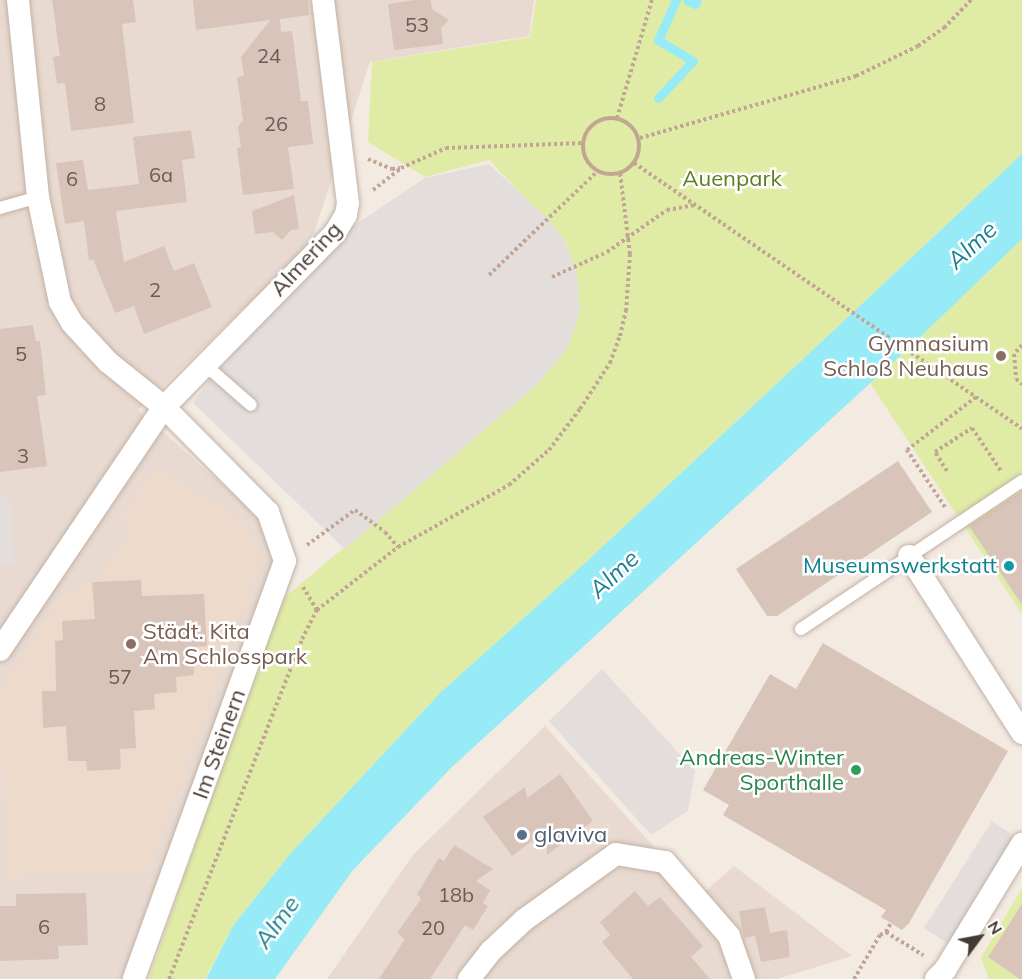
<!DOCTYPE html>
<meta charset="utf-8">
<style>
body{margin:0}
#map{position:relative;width:1022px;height:979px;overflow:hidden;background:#f3eae2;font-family:Mulish,sans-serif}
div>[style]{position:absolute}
.residential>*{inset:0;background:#e8dad0}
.education>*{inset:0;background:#eedacb}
.green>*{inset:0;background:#e0eca6}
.parking>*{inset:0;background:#e3dedc}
.water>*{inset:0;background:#97ebf7}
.stream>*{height:9px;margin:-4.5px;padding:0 4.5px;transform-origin:4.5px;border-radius:4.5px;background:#97ebf7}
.building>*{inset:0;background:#d9c4ba}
.path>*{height:4px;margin-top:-2px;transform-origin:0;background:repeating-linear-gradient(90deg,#c3a594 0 3px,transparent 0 6px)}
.path>.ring{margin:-2px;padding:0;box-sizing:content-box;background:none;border:4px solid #c3a594;border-radius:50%}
.roads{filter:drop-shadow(0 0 2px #c2b2a7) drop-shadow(0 0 2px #c2b2a7)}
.service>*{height:12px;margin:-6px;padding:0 6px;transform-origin:6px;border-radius:6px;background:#fff}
.minor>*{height:22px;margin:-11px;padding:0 11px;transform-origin:11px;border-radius:11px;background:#fff}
.dots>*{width:16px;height:16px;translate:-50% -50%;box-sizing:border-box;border:3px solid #fff;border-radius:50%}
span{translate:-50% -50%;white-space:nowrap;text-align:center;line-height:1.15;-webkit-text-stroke:5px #fff;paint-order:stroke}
.number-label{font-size:20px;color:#6a5c54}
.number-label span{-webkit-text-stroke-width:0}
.park-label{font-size:22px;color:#5d7d20}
.street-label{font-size:22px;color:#453932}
.education-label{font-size:22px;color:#785e54}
.right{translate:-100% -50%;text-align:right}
.left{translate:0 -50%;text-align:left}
.culture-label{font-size:22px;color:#0d838f}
.leisure-label{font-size:22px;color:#27864d}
.service-label{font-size:22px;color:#4e5e75}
.water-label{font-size:24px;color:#1d8090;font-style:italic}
.north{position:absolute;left:950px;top:907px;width:60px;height:60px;-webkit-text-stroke:4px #fff;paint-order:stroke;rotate:58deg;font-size:16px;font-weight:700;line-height:24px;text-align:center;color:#453932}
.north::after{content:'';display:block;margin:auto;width:21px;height:27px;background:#453932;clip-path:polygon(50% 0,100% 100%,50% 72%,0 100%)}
</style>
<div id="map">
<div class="residential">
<div style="clip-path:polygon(0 0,534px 0,529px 36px,370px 62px,310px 245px,138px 410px,258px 516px,275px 561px,124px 979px,0 979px)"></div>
<div style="clip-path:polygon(545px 726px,699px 897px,734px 866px,852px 956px,777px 979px,327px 979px,413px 855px)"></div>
</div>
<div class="education">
<div style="clip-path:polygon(156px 469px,246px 523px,261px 559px,148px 870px,7px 877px,0 693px,64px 595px,99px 578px,133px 528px,121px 517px)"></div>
</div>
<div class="green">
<div style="clip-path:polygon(536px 0,1022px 0,1022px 154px,584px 564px,441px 692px,289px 855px,233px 926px,205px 979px,149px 979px,277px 604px,540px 382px,580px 312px,577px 275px,564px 239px,489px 160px,425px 177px,368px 142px,372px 62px,530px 37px)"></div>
<div style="clip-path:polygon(1022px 239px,1022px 614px,870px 383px)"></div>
<div style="clip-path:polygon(1022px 888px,1022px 979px,989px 979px,981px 958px)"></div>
</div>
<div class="parking">
<div style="clip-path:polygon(489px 164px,548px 219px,564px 239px,577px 275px,580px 312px,568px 347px,540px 382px,345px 549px,193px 403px,215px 373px,346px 231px,425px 178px)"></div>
<div style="clip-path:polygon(9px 494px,15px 564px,0 565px,0 496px)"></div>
<div style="clip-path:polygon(602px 669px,695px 771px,688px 811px,651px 835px,549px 721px)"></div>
<div style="clip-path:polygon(992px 821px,1022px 841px,963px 953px,924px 928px)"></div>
</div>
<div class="water">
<div style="clip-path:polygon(1022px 154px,1022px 239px,915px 342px,451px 768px,353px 870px,275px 979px,206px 979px,233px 926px,289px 855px,441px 692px,584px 564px)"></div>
</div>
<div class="stream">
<div style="left:687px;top:0;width:9px;rotate:27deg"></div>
<div style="left:695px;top:4px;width:4px;rotate:-63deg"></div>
<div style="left:658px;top:98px;width:51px;rotate:-46.6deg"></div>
<div style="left:693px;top:61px;width:41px;rotate:-149deg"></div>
<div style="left:658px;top:40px;width:44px;rotate:-65.8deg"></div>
</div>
<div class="building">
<div style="clip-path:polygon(52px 0,133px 0,136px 22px,122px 24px,134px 123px,71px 131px,65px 83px,57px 84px,53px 57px,60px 56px)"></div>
<div style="clip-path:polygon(193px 0,308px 0,309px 15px,280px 19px,281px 32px,292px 31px,301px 101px,308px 101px,313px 144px,288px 147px,294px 189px,243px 195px,237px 148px,241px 147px,238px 127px,243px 120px,237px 77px,244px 76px,241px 57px,270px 20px,196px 30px)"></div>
<div style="clip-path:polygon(415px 0,431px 0,432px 9px,449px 20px,441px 28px,443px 44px,394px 50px,388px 4px)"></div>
<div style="clip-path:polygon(191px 130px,195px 158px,182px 160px,187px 202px,116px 211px,124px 262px,164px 246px,174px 271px,194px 263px,212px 307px,144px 334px,134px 306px,115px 313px,93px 259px,89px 261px,84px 221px,65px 224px,56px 163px,83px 160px,88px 190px,139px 184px,133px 137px)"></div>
<div style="clip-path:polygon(294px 195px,299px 229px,291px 230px,282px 240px,273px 232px,255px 234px,252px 211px)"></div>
<div style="clip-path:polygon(33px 325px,36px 341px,40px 341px,46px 395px,37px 396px,47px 466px,0 472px,0 329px)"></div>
<div style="clip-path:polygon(898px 461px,932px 512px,777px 616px,767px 616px,736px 569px)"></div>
<div style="clip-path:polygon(1022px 491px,1022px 605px,969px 526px)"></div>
<div style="clip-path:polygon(141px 580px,142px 596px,204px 594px,207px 646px,193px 647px,194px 675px,176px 677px,177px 692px,154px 694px,155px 709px,134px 711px,136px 748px,120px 749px,121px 769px,87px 771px,86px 761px,68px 761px,66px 726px,43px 728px,42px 691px,56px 691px,55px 641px,63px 640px,62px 621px,95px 619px,92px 582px)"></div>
<div style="clip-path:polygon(823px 643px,1008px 751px,909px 923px,902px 930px,881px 917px,886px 910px,723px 815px,729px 805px,703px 790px,770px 674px,796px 689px)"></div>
<div style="clip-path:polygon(560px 774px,593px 821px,547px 855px,547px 830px,512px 856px,483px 817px,525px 787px,527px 798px)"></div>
<div style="clip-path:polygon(454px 845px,493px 869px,476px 881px,490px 890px,483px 903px,488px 906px,473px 930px,465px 925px,430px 979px,379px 979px,405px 939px,397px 933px,421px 899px,417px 894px,439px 858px,444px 861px)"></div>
<div style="clip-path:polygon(635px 891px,648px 906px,660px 897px,703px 946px,691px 957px,710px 979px,633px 979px,602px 942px,610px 935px,600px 922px)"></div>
<div style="clip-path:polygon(86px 893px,88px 945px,58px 946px,59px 959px,0 961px,0 906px,16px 906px,16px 894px)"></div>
<div style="clip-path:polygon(1022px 904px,1022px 979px,1020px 979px,988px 957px)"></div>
<div style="clip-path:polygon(765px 907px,770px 933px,787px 930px,790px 957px,761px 962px,755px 936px,744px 938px,739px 911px)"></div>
</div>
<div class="path">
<div class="ring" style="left:583px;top:118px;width:52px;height:52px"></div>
<div style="left:617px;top:118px;width:123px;rotate:-73.5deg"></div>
<div style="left:640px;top:138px;width:225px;rotate:-16deg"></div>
<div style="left:856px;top:76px;width:69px;rotate:-25.8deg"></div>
<div style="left:918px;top:46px;width:32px;rotate:-35deg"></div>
<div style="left:944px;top:28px;width:39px;rotate:-46deg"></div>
<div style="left:368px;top:159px;width:26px;rotate:23deg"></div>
<div style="left:392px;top:169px;width:8px;rotate:-7deg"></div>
<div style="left:634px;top:163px;width:470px;rotate:34.4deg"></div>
<div style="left:373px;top:190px;width:36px;rotate:-38deg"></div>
<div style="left:401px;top:168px;width:49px;rotate:-24deg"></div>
<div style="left:446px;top:148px;width:137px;rotate:-2.1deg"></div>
<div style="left:489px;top:275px;width:151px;rotate:-43.7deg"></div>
<div style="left:552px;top:277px;width:60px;rotate:-24.4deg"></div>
<div style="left:607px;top:252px;width:73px;rotate:-35deg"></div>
<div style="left:667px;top:210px;width:27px;rotate:-10deg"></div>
<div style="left:1022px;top:345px;width:12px;rotate:132deg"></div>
<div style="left:1014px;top:354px;width:25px;rotate:85deg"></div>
<div style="left:1016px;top:379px;width:8px;rotate:40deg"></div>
<div style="left:947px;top:471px;width:22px;rotate:-122deg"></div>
<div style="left:935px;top:452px;width:44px;rotate:-33deg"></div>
<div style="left:972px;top:428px;width:52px;rotate:56deg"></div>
<div style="left:945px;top:507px;width:69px;rotate:-123.7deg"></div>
<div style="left:907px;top:450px;width:87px;rotate:-37.5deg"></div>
<div style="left:307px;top:545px;width:59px;rotate:-36.1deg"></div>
<div style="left:355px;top:510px;width:37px;rotate:36deg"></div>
<div style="left:385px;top:532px;width:20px;rotate:49deg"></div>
<div style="left:303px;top:587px;width:27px;rotate:59deg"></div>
<div style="left:886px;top:932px;width:10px;rotate:-61deg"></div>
<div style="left:169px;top:979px;width:365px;rotate:-68.6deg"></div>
<div style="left:302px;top:639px;width:33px;rotate:-63deg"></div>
<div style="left:317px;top:610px;width:103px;rotate:-37.9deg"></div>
<div style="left:398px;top:547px;width:127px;rotate:-29.2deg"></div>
<div style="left:509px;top:485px;width:53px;rotate:-41.2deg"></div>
<div style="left:549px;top:450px;width:51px;rotate:-52.9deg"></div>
<div style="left:580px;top:409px;width:55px;rotate:-56.9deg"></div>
<div style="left:610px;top:363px;width:29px;rotate:-70deg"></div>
<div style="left:620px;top:336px;width:26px;rotate:-77deg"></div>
<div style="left:626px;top:311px;width:57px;rotate:-86deg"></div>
<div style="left:630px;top:254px;width:82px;rotate:-97deg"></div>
<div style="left:854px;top:979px;width:51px;rotate:-59.4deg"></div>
<div style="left:880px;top:935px;width:7px;rotate:-27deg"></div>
<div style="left:886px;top:932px;width:44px;rotate:31.9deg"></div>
</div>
<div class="roads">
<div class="service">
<div style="left:0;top:208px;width:40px;rotate:-16deg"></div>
<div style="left:204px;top:364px;width:62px;rotate:41.1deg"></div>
<div style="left:801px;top:629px;width:266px;rotate:-33.8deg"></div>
</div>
<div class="minor">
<div style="left:18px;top:0;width:198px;rotate:84.2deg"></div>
<div style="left:38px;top:197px;width:107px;rotate:78.2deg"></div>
<div style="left:60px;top:302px;width:24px;rotate:60deg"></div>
<div style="left:72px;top:323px;width:53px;rotate:47.3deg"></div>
<div style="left:108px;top:362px;width:72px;rotate:38.8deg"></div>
<div style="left:164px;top:407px;width:148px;rotate:45.3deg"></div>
<div style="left:268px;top:512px;width:52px;rotate:70.9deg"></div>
<div style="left:285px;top:561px;width:444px;rotate:109.9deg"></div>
<div style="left:909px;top:556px;width:210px;rotate:57.4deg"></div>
<div style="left:0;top:650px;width:293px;rotate:-56deg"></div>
<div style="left:164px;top:407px;width:244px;rotate:-45.5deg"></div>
<div style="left:335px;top:233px;width:21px;rotate:-59deg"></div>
<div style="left:346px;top:215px;width:12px;rotate:-81deg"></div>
<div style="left:348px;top:203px;width:205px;rotate:-97deg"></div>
<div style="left:469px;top:979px;width:36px;rotate:-52deg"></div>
<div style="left:491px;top:951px;width:45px;rotate:-43.2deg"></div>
<div style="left:524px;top:920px;width:113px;rotate:-35.7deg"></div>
<div style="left:616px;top:854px;width:50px;rotate:9.3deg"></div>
<div style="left:665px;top:862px;width:98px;rotate:49.1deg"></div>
<div style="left:729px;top:936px;width:46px;rotate:70.8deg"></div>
<div style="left:936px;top:979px;width:13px;rotate:-45deg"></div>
<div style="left:945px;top:970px;width:148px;rotate:-58.6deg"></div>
</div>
</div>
<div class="dots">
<div style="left:1001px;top:356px;background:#8d6e63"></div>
<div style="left:1009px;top:566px;background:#0f9aa8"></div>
<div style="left:131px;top:644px;background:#8d6e63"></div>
<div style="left:856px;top:770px;background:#2e9e5b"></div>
<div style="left:522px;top:835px;background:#5c6f8a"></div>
</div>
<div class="number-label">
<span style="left:417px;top:24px">53</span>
<span style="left:269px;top:55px">24</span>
<span style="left:100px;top:103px">8</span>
<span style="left:276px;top:123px">26</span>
<span style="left:161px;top:174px">6a</span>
<span style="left:72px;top:178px">6</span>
<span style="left:155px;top:289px">2</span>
<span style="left:21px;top:353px">5</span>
<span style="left:23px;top:455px">3</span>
<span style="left:120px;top:676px">57</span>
<span style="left:456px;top:894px">18b</span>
<span style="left:44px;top:926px">6</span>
<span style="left:433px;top:927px">20</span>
</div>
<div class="park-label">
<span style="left:732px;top:179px">Auenpark</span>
</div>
<div class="street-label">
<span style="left:306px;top:259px;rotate:-47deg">Almering</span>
<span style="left:219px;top:744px;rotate:-70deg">Im Steinern</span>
</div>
<div class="education-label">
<span class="right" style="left:989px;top:356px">Gymnasium<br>Schloß Neuhaus</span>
<span class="left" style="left:143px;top:644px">Städt. Kita<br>Am Schlosspark</span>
</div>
<div class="culture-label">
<span class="right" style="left:997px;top:566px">Museumswerkstatt</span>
</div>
<div class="leisure-label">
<span class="right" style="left:844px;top:770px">Andreas-Winter<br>Sporthalle</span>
</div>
<div class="service-label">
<span class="left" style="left:534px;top:835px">glaviva</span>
</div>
<div class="water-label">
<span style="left:972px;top:245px;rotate:-43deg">Alme</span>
<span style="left:614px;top:574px;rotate:-43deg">Alme</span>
<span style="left:277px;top:922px;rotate:-54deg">Alme</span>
</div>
<div class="north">N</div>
</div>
